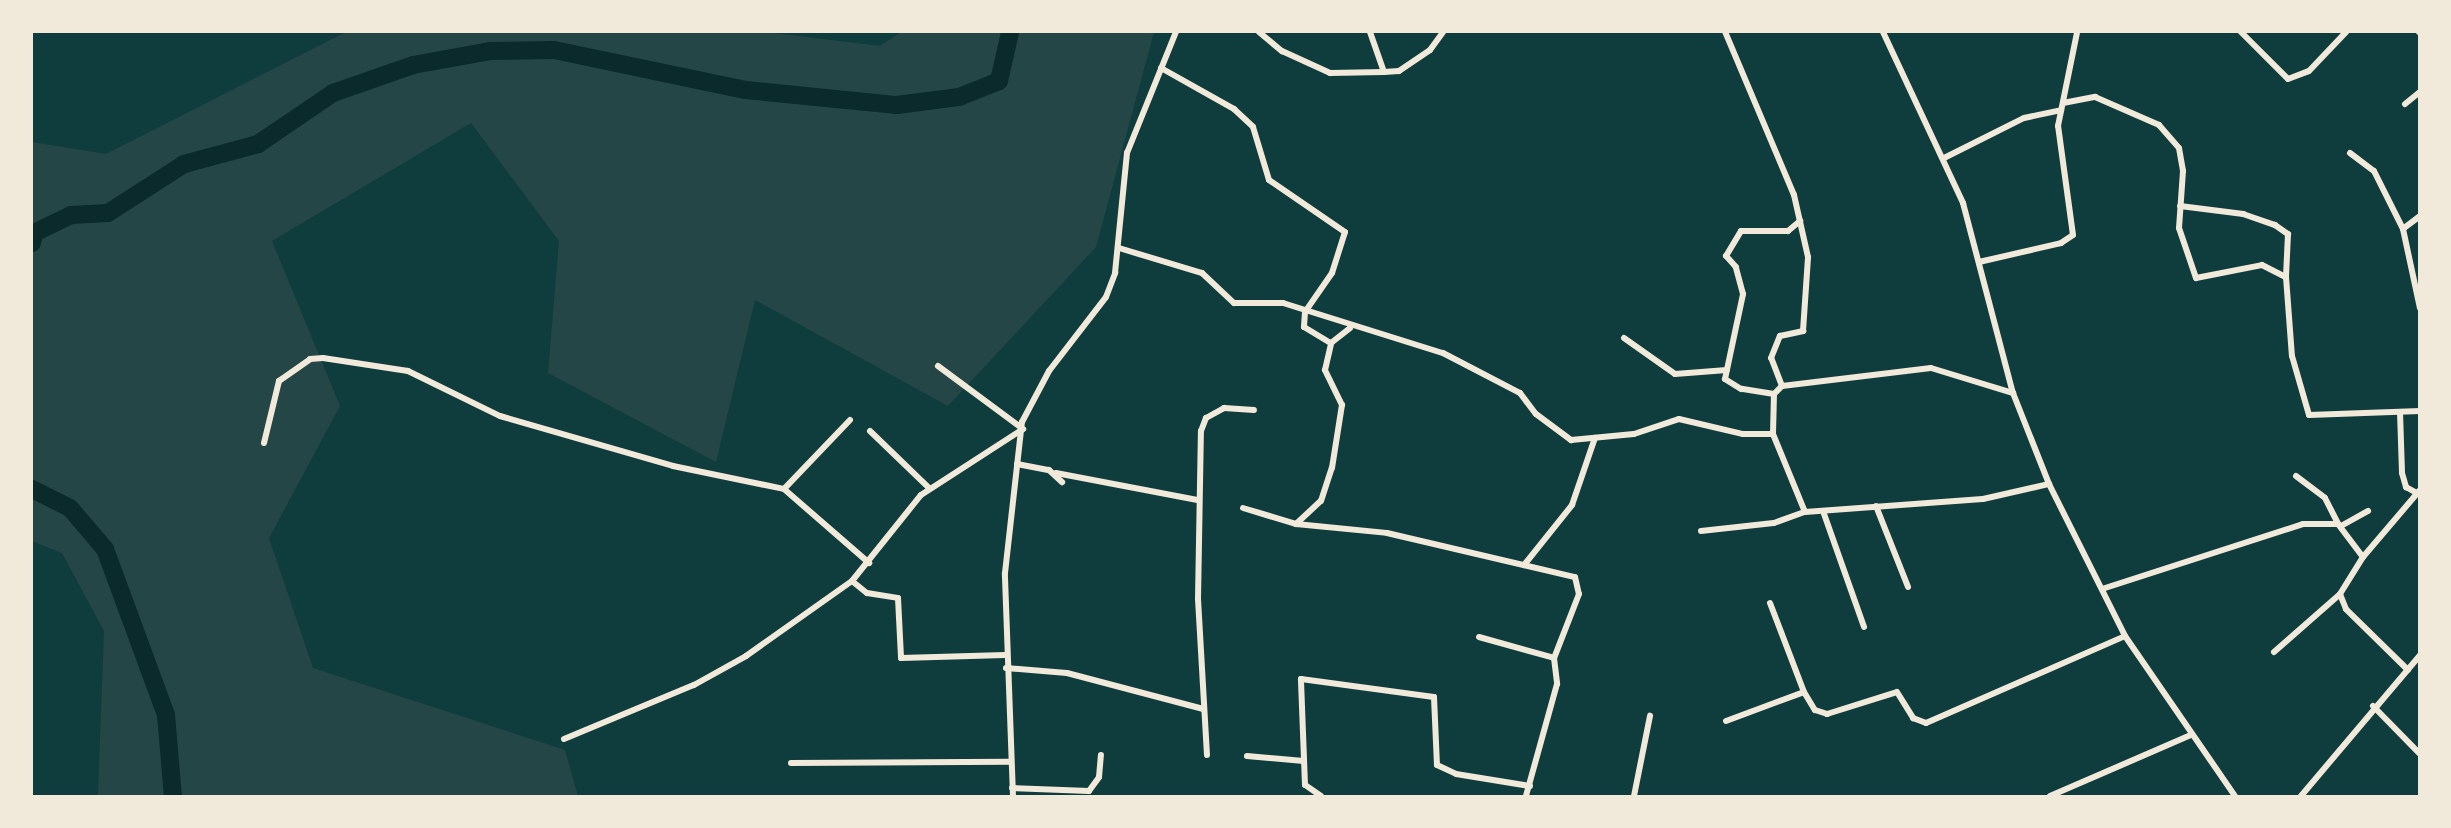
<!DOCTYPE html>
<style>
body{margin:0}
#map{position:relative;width:2451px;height:828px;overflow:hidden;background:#0f3d3e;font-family:"Varela Round",sans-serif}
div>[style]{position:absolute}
.green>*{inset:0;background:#244646}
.river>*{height:18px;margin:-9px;padding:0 9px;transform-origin:9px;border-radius:9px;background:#0a2a2b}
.minor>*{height:6px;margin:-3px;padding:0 3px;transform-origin:3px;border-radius:3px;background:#f1e9da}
span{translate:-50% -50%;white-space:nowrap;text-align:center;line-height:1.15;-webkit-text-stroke:6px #f1e9da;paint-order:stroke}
.frame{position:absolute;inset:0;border:33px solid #f1e9da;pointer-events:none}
</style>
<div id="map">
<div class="green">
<div style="clip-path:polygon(346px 32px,766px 32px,880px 46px,901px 32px,1154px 32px,1096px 247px,948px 406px,755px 300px,716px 462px,548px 373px,559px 241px,471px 123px,272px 241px,340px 406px,269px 538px,313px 668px,565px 750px,578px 796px,98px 796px,104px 631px,62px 553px,32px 541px,32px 142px,106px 154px)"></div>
</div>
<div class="river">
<div style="left:32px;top:243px;width:10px;rotate:-79deg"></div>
<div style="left:34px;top:233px;width:41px;rotate:-25.9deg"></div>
<div style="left:71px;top:215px;width:37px;rotate:-3deg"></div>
<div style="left:108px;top:213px;width:90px;rotate:-32.8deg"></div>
<div style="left:184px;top:164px;width:77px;rotate:-15.1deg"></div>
<div style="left:258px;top:144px;width:91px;rotate:-34.2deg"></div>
<div style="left:333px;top:93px;width:85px;rotate:-19.3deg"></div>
<div style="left:413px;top:65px;width:78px;rotate:-10.3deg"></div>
<div style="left:490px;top:51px;width:64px;rotate:-0.9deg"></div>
<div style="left:554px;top:50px;width:196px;rotate:11.8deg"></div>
<div style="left:746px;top:90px;width:152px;rotate:5.7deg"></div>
<div style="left:897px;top:105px;width:63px;rotate:-7.4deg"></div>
<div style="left:959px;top:97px;width:43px;rotate:-21.8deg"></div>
<div style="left:999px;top:81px;width:50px;rotate:-77.3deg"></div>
<div style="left:32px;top:489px;width:42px;rotate:26.6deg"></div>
<div style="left:70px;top:508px;width:54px;rotate:49.5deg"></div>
<div style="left:105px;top:549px;width:177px;rotate:69.8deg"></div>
<div style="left:166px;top:715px;width:81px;rotate:85.1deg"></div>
</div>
<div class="minor">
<div style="left:1259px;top:32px;width:30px;rotate:40deg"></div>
<div style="left:1282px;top:51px;width:53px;rotate:24.6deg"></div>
<div style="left:1330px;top:73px;width:54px;rotate:-1.1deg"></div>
<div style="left:1370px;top:32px;width:42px;rotate:70.7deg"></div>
<div style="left:1384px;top:72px;width:15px;rotate:-4deg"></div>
<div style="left:1399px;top:71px;width:37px;rotate:-34deg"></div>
<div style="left:1430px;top:50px;width:22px;rotate:-54deg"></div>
<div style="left:1883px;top:32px;width:189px;rotate:64.9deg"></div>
<div style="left:1963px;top:203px;width:196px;rotate:75.3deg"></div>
<div style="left:2013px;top:393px;width:98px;rotate:68.4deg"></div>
<div style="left:2049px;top:484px;width:170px;rotate:63.4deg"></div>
<div style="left:2125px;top:636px;width:194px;rotate:55.5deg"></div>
<div style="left:2241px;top:32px;width:66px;rotate:45deg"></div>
<div style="left:2288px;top:79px;width:22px;rotate:-21deg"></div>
<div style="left:2309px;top:71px;width:54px;rotate:-46.5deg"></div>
<div style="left:2419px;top:32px;width:1px"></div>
<div style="left:1161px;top:68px;width:84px;rotate:29.3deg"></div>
<div style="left:1234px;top:109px;width:26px;rotate:43deg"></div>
<div style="left:1253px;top:127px;width:55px;rotate:73.2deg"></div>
<div style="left:1269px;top:180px;width:92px;rotate:34.4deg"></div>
<div style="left:1345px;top:232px;width:43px;rotate:107.6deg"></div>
<div style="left:1332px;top:273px;width:47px;rotate:124.7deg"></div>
<div style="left:1305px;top:312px;width:15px;rotate:94deg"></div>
<div style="left:1304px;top:327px;width:31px;rotate:31deg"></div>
<div style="left:2063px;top:103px;width:33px;rotate:-11deg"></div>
<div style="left:2095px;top:97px;width:70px;rotate:23.6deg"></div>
<div style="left:2159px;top:125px;width:30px;rotate:49deg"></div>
<div style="left:2179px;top:148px;width:23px;rotate:80deg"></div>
<div style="left:2183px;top:171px;width:57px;rotate:94deg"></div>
<div style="left:2179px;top:228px;width:53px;rotate:71.2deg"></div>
<div style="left:2196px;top:278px;width:67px;rotate:-11.1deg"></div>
<div style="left:2262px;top:265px;width:27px;rotate:27deg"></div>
<div style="left:2286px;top:277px;width:79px;rotate:85.7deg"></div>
<div style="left:2292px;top:356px;width:61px;rotate:73.9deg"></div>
<div style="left:2309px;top:415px;width:111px;rotate:-2.1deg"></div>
<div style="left:2405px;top:104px;width:19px;rotate:-39deg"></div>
<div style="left:2350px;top:153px;width:30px;rotate:37deg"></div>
<div style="left:2374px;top:171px;width:65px;rotate:63.4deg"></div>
<div style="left:1944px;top:158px;width:89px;rotate:-26.6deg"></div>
<div style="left:2024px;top:118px;width:38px;rotate:-12deg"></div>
<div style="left:2180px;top:206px;width:64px;rotate:7.2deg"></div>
<div style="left:2243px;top:214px;width:34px;rotate:19deg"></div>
<div style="left:2275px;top:225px;width:16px;rotate:35deg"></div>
<div style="left:2288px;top:234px;width:43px;rotate:92.7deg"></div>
<div style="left:2420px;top:216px;width:21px;rotate:143deg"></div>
<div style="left:2403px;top:229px;width:81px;rotate:77.9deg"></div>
<div style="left:1119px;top:248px;width:87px;rotate:16.8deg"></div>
<div style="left:1202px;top:273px;width:44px;rotate:43.2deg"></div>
<div style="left:1234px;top:303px;width:49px"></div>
<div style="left:1283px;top:303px;width:168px;rotate:17.4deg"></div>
<div style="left:1443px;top:353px;width:87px;rotate:27.5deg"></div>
<div style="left:1520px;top:393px;width:26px;rotate:53deg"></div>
<div style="left:1536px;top:414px;width:44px;rotate:36.6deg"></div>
<div style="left:1571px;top:440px;width:63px;rotate:-5.4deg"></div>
<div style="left:1634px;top:434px;width:47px;rotate:-18.4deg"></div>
<div style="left:1679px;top:419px;width:66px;rotate:13.2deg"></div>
<div style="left:1743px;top:434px;width:30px"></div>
<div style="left:1773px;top:434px;width:40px;rotate:-88.6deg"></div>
<div style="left:1774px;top:394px;width:11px;rotate:-45deg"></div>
<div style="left:1782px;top:386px;width:30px;rotate:-111deg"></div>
<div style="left:1771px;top:358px;width:24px;rotate:-68deg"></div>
<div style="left:1780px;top:336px;width:24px;rotate:-12deg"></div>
<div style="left:1803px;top:331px;width:74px;rotate:-86.1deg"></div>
<div style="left:1808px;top:257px;width:64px;rotate:-102.7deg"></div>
<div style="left:1794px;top:195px;width:177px;rotate:-112.9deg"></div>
<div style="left:1979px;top:262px;width:84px;rotate:-13deg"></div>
<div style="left:2061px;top:243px;width:14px;rotate:-34deg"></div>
<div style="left:2073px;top:235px;width:110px;rotate:-97.8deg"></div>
<div style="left:2058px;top:126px;width:95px;rotate:-78.5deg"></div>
<div style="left:1624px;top:338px;width:62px;rotate:35.2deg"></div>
<div style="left:1675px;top:374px;width:52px;rotate:-4.4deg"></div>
<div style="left:938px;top:366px;width:106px;rotate:36.5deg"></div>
<div style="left:1782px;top:386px;width:150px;rotate:-6.9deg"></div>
<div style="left:1931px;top:368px;width:86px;rotate:17deg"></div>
<div style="left:1774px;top:394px;width:33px;rotate:-171deg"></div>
<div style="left:1741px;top:389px;width:19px;rotate:-148deg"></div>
<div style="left:1725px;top:379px;width:87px;rotate:-78deg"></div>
<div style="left:1743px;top:294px;width:28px;rotate:-105deg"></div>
<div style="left:1736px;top:267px;width:15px;rotate:-132deg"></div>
<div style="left:1726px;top:256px;width:29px;rotate:-59deg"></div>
<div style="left:1741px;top:231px;width:47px"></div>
<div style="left:1788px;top:231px;width:16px;rotate:-40deg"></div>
<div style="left:2400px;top:412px;width:61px;rotate:88.1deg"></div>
<div style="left:2402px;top:473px;width:15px;rotate:74deg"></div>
<div style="left:2406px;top:487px;width:13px;rotate:29deg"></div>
<div style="left:850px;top:420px;width:95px;rotate:133.7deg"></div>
<div style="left:784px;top:489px;width:113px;rotate:41deg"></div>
<div style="left:870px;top:431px;width:83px;rotate:44deg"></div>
<div style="left:1773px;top:434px;width:84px;rotate:67.7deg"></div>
<div style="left:264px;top:443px;width:64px;rotate:-76.4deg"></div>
<div style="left:279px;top:381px;width:38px;rotate:-35deg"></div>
<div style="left:310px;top:359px;width:13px;rotate:-4deg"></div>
<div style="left:323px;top:358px;width:86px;rotate:8.7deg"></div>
<div style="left:408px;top:371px;width:102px;rotate:26.1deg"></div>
<div style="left:500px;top:416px;width:180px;rotate:16.1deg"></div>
<div style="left:673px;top:466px;width:113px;rotate:11.7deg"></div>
<div style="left:1017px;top:464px;width:33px;rotate:11deg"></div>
<div style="left:1049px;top:470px;width:18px;rotate:43deg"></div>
<div style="left:1056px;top:473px;width:144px;rotate:10.8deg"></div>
<div style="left:2296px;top:476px;width:36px;rotate:37deg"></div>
<div style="left:2325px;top:498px;width:29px;rotate:63deg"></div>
<div style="left:1876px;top:506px;width:87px;rotate:68.4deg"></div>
<div style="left:1243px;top:508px;width:55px;rotate:16.8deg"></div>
<div style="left:1296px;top:524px;width:91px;rotate:5.6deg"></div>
<div style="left:1387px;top:533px;width:193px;rotate:13.2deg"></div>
<div style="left:1575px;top:577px;width:17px;rotate:77deg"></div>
<div style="left:1579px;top:594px;width:69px;rotate:111.3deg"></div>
<div style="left:1823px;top:511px;width:123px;rotate:70.5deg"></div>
<div style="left:1296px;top:524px;width:34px;rotate:-43deg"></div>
<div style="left:1321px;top:501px;width:35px;rotate:-72deg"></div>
<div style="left:1332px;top:468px;width:64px;rotate:-81deg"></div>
<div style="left:1342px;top:405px;width:39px;rotate:-116deg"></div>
<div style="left:1325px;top:370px;width:28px;rotate:-77deg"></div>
<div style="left:1331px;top:343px;width:24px;rotate:-38deg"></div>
<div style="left:2341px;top:526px;width:31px;rotate:-29deg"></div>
<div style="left:1701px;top:531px;width:73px;rotate:-6.3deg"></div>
<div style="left:1774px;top:523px;width:33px;rotate:-20deg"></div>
<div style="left:1805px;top:512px;width:178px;rotate:-4.2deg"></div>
<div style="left:1983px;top:499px;width:68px;rotate:-12.8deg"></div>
<div style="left:1524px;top:565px;width:77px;rotate:-51.3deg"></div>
<div style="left:1572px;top:505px;width:71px;rotate:-71.1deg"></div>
<div style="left:852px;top:581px;width:19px;rotate:39deg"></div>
<div style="left:867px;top:593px;width:31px;rotate:9deg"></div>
<div style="left:898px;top:598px;width:60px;rotate:87.1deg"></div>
<div style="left:901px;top:658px;width:104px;rotate:-1.7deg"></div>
<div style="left:2102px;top:589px;width:211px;rotate:-17.9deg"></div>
<div style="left:2303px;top:524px;width:35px"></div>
<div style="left:2338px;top:524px;width:41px;rotate:52.9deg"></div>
<div style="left:1770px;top:603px;width:95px;rotate:69.1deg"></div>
<div style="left:1479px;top:637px;width:78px;rotate:15.6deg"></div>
<div style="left:1554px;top:658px;width:26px;rotate:83deg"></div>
<div style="left:1557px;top:684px;width:116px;rotate:105.5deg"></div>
<div style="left:2274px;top:652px;width:88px;rotate:-41.3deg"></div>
<div style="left:1006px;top:668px;width:61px;rotate:4.7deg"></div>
<div style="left:1067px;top:673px;width:141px;rotate:14.8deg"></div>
<div style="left:2408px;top:670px;width:87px;rotate:-135.5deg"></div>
<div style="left:2346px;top:609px;width:16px;rotate:-112deg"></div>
<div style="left:2340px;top:594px;width:44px;rotate:-58.1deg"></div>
<div style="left:2363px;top:557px;width:88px;rotate:-49.6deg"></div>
<div style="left:2373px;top:706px;width:67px;rotate:45.6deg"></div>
<div style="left:1726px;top:721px;width:83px;rotate:-20.4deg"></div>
<div style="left:1804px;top:692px;width:21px;rotate:59deg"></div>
<div style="left:1815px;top:710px;width:13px;rotate:18deg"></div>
<div style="left:1827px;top:714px;width:73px;rotate:-17.4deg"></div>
<div style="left:1897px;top:692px;width:31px;rotate:58deg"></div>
<div style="left:1913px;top:718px;width:14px;rotate:21deg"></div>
<div style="left:1926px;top:723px;width:217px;rotate:-23.6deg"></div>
<div style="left:564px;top:739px;width:141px;rotate:-22.6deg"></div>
<div style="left:694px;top:685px;width:60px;rotate:-29.1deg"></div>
<div style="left:746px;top:656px;width:130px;rotate:-35.3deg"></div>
<div style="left:852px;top:581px;width:110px;rotate:-51.3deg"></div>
<div style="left:921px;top:495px;width:121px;rotate:-32.9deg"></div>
<div style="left:1207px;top:755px;width:156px;rotate:-93.3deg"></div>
<div style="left:1198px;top:599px;width:168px;rotate:-89deg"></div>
<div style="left:1201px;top:431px;width:14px;rotate:-69deg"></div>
<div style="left:1206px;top:418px;width:21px;rotate:-29deg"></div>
<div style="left:1224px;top:408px;width:30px;rotate:4deg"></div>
<div style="left:1247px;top:756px;width:57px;rotate:5deg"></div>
<div style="left:791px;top:763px;width:219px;rotate:-0.3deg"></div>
<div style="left:1012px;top:788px;width:77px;rotate:2.2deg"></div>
<div style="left:1089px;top:791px;width:17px;rotate:-54deg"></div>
<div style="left:1099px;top:777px;width:22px;rotate:-85deg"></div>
<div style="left:1013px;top:796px;width:223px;rotate:-92.1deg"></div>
<div style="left:1005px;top:573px;width:152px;rotate:-83.6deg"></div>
<div style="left:1022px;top:422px;width:58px;rotate:-62.1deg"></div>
<div style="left:1049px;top:371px;width:93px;rotate:-52.4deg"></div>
<div style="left:1106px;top:297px;width:26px;rotate:-69deg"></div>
<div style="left:1115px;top:273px;width:121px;rotate:-84.3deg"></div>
<div style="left:1127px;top:153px;width:131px;rotate:-68deg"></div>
<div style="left:1321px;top:796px;width:19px;rotate:-145deg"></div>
<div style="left:1305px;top:785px;width:106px;rotate:-92.2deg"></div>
<div style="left:1301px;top:679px;width:134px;rotate:7.7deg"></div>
<div style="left:1434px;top:697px;width:68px;rotate:87.5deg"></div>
<div style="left:1437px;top:765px;width:21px;rotate:25deg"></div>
<div style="left:1456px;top:774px;width:75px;rotate:9.2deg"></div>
<div style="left:1634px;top:796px;width:82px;rotate:-78.7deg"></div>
<div style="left:2050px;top:796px;width:154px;rotate:-23.4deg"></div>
<div style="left:2301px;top:796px;width:185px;rotate:-49.8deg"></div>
</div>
<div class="frame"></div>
</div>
